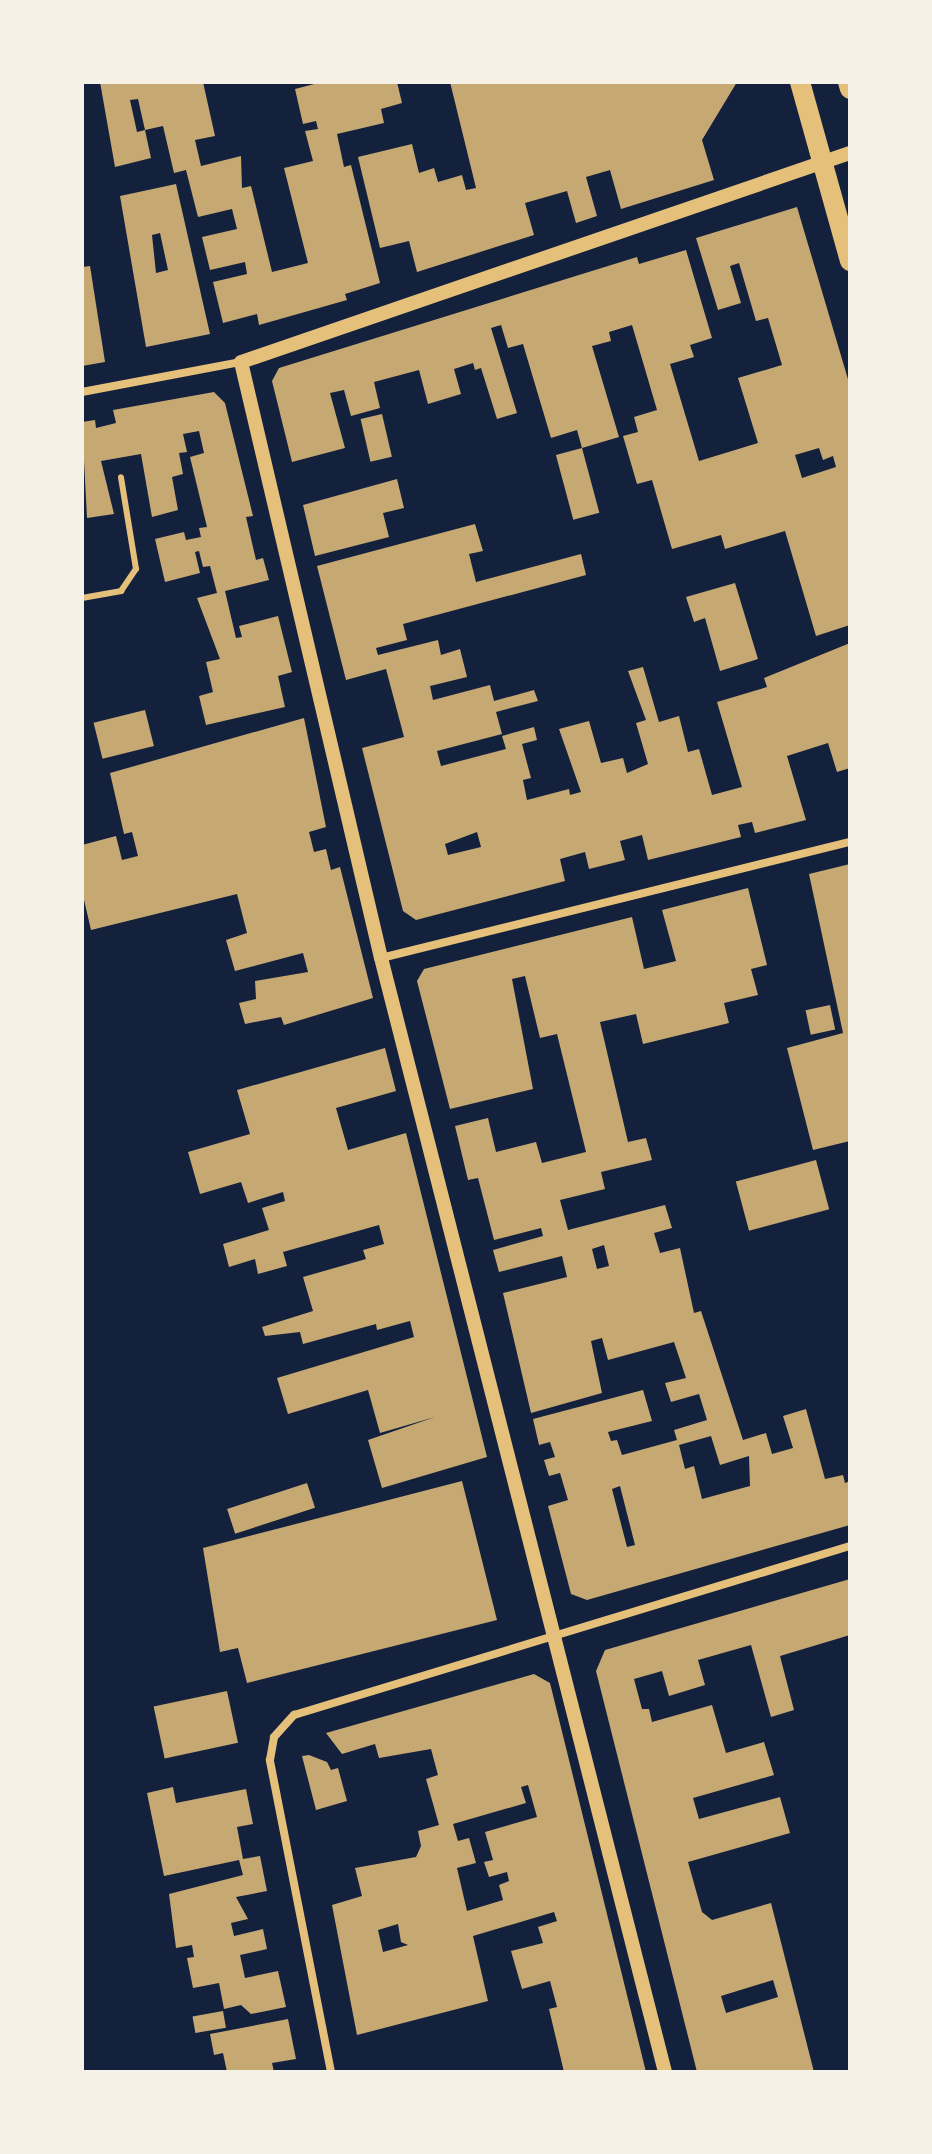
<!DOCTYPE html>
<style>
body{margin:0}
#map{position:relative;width:932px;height:2154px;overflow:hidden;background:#14213d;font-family:Commissioner,sans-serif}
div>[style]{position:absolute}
.building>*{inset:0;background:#c6a872;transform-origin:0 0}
.service>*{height:6px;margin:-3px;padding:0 3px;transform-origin:3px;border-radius:3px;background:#e5c07b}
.minor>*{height:8px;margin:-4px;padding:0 4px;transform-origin:4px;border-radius:4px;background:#e5c07b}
.tertiary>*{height:14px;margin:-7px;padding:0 7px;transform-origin:7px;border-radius:7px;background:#e5c07b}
.primary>*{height:20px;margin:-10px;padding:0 10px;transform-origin:10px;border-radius:10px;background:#e5c07b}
span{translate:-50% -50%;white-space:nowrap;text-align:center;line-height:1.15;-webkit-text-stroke:8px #f6f1e7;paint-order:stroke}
.frame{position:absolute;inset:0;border:84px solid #f6f1e7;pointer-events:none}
</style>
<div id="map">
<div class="building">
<div style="clip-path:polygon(100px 82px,203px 82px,215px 136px,195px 140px,201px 166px,241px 156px,242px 188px,251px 186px,272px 272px,308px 263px,284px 168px,313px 161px,305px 131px,318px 129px,316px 121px,303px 124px,295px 89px,322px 82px,397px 82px,402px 103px,381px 109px,384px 123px,337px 134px,344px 167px,351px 165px,380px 283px,345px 294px,347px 300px,259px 325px,257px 314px,223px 323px,213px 282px,247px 274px,245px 262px,210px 270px,202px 237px,237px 229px,232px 209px,198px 217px,186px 170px,174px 173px,163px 126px,145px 130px,138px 99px,130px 100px,137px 132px,145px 130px,151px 158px,115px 167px)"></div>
<div style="clip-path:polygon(450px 82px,737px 82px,702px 140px,714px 180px,621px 209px,610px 170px,586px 177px,597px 216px,576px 223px,567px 191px,525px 203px,534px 235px,417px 272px,409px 241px,380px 248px,358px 157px,412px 144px,419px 173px,434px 168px,438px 182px,462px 175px,466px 190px,476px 188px)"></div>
<div style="clip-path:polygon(evenodd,176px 184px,210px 334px,146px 347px,120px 196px,176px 184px,160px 233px,168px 270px,156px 273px,152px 235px,160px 233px)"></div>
<div style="clip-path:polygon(evenodd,797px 207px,850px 386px,850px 625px,816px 636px,785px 531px,725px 549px,721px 535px,672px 549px,652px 480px,637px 484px,623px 436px,638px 432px,634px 417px,657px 410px,632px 325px,609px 332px,611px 341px,592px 346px,619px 437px,582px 448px,577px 430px,551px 438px,523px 344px,508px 348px,501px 325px,491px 328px,517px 413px,497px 419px,481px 368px,475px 370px,473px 363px,454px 369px,461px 394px,428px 404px,419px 370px,374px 382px,380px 408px,351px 416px,344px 390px,330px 393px,345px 448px,292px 462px,272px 381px,279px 368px,637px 257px,639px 264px,686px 250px,712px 338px,690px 345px,694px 357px,670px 364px,699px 461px,758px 443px,738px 378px,782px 365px,768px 318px,756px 321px,739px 263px,730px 266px,741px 303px,718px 310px,696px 238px,797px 207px,819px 448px,823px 460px,833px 456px,836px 467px,802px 478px,795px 455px,819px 448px)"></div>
<div style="clip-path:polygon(90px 266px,105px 362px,82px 366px,82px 267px)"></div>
<div style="clip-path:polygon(214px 392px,225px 403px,253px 516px,246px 517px,256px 560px,263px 558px,269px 580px,225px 591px,236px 638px,242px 637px,239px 626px,278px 616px,292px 672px,278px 676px,285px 707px,206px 725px,199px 696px,213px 692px,206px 662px,220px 659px,197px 598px,217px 593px,210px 566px,203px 567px,199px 551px,195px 552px,200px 573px,165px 582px,155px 539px,184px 532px,186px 540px,201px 537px,199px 528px,207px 527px,190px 457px,204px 453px,199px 431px,183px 434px,187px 452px,179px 453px,183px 474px,172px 477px,178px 510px,152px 517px,141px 454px,101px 461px,114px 514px,87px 518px,82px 422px,95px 420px,96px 428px,116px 423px,113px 410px)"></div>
<div style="left:382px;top:414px;width:44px;height:22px;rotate:77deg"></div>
<div style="left:582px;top:448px;width:67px;height:27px;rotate:75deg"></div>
<div style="clip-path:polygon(397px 479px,404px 508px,383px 513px,389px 537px,315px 556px,303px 505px)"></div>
<div style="clip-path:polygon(evenodd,475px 524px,483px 551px,469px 554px,476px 582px,581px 554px,586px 575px,403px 624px,407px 640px,376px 648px,378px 655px,438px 640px,441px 655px,460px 649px,467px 677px,430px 686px,433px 700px,490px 685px,494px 701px,534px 690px,538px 701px,496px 712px,502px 734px,437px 751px,441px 766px,506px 749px,502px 736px,534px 727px,537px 740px,522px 744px,531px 778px,523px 780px,527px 800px,569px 789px,570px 795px,581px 792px,559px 729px,589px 721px,601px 763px,623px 758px,627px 773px,648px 764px,636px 723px,646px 720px,628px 671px,643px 667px,659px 722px,679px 716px,688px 752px,699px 749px,712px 795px,742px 787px,717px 702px,767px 687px,764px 678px,850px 643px,850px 768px,837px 772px,828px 743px,787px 756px,806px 820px,755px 833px,752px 822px,738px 825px,741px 837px,648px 860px,642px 835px,620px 841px,625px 860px,589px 869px,585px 852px,560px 859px,565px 881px,416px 920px,403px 911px,362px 748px,404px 737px,386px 669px,346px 680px,317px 566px,475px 524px,477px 832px,481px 847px,448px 855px,445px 844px,477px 832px)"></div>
<div style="clip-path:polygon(735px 583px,758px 659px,720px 671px,705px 618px,694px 622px,686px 597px)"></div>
<div style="left:145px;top:710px;width:37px;height:53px;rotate:76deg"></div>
<div style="clip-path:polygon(304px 718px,326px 827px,309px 832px,314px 852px,326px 849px,331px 870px,340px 867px,373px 998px,284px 1025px,281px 1017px,245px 1024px,239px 1003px,256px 999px,255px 981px,308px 972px,303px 953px,235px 971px,226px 940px,247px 933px,237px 894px,91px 930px,82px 891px,82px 845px,116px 836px,122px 860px,138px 856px,132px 832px,124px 834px,110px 773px)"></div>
<div style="clip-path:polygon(850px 864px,850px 1141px,813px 1150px,787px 1048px,843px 1033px,809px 874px)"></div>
<div style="clip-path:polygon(evenodd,748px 888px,767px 965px,751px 969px,758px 995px,724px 1003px,729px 1023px,643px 1044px,636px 1014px,600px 1022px,628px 1142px,646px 1138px,652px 1160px,601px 1172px,605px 1189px,560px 1200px,568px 1230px,665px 1205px,672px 1228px,654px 1233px,660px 1253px,680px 1248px,694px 1313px,701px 1311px,743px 1440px,766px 1433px,772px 1454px,793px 1448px,783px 1416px,806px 1409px,825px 1479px,843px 1475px,845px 1483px,850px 1481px,850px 1525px,587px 1600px,571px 1594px,548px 1506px,568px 1500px,560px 1473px,549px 1476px,544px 1460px,555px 1457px,550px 1442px,539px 1445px,533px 1419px,643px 1390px,652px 1421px,608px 1432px,611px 1441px,617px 1440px,622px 1455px,677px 1440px,674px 1430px,707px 1420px,699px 1394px,671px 1402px,665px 1383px,686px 1378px,674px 1342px,608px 1360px,602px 1338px,591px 1341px,602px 1393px,531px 1413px,503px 1293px,567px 1277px,562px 1256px,499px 1272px,493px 1250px,543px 1236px,541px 1228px,494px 1240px,478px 1178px,468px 1180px,455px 1126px,488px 1118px,496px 1152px,536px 1142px,542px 1163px,586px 1152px,557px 1034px,540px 1038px,525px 976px,512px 979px,533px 1089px,450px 1109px,417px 981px,424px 969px,632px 917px,644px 969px,676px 961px,662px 910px,748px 888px,604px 1245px,609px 1266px,597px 1269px,592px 1249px,604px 1245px,748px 888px,711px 1436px,720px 1465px,749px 1456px,750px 1486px,702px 1499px,694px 1466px,685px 1469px,679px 1445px,711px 1436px,748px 888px,620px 1486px,635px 1545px,627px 1547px,612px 1489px,620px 1486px)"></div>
<div style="left:830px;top:1005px;width:25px;height:25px;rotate:78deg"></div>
<div style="clip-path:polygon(385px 1048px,396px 1091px,336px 1108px,348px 1150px,406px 1133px,487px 1457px,382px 1488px,368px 1440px,435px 1417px,380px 1433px,368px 1390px,288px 1414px,277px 1378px,414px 1337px,410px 1321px,377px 1330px,376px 1324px,303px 1344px,300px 1332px,265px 1336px,262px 1327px,313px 1311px,303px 1277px,366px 1259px,363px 1250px,384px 1244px,379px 1225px,283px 1252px,287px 1266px,258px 1274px,255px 1259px,229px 1267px,223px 1244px,269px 1230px,262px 1208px,285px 1201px,283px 1192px,248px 1203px,241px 1182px,200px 1194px,188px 1152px,250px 1134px,237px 1090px)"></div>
<div style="left:816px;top:1160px;width:51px;height:83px;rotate:75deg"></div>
<div style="clip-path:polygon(462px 1481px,497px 1620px,247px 1683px,238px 1648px,220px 1652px,203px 1548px)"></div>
<div style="left:307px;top:1483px;width:26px;height:84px;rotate:72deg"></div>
<div style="clip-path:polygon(evenodd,850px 1579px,850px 1635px,780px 1656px,794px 1710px,771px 1717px,751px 1645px,698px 1660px,705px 1685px,669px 1696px,662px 1671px,634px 1679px,642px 1709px,649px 1709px,652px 1722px,712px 1705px,726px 1753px,764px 1742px,774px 1775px,693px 1798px,699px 1819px,780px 1797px,790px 1833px,688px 1862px,702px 1912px,712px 1920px,771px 1903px,814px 2072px,697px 2072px,596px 1671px,605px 1650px,850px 1579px,773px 1980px,778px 1997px,726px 2013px,721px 1996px,773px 1980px)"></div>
<div style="clip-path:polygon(evenodd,534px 1674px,550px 1683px,646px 2072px,564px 2072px,549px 2009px,557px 2007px,550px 1981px,522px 1989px,511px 1951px,543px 1943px,538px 1927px,557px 1921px,554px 1912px,473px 1936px,488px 2001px,357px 2035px,332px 1905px,362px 1896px,355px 1868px,416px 1857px,421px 1846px,418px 1831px,439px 1825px,426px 1779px,438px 1775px,431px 1749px,379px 1758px,375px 1744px,342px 1754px,326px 1733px,534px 1674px,528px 1785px,537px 1817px,485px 1832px,493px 1860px,484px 1862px,489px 1877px,507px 1872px,509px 1881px,499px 1885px,503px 1900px,467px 1911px,457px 1868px,476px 1863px,469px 1838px,458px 1841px,453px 1824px,526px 1803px,521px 1787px,528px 1785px,534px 1674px,398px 1924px,401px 1942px,408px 1945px,383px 1952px,378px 1930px,398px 1924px)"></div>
<div style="left:227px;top:1691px;width:53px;height:75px;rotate:78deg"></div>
<div style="clip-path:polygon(309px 1755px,327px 1762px,331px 1770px,338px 1768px,347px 1801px,316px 1810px,302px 1756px)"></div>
<div style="clip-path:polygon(173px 1787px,176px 1803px,246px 1789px,253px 1824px,237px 1827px,243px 1859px,260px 1856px,267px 1891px,236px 1897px,248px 1919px,231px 1923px,234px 1936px,263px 1929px,267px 1949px,240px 1955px,245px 1978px,278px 1971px,286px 2007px,251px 2014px,241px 2005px,224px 2009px,219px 1983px,193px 1988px,187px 1958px,194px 1957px,192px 1945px,176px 1948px,169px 1894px,243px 1875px,239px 1860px,164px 1876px,147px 1793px)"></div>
<div style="left:223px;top:2011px;width:17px;height:31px;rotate:80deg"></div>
<div style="clip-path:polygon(288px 2019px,296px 2059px,272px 2063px,274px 2072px,227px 2072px,223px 2053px,214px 2055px,210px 2034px)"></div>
</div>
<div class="service">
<div style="left:82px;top:598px;width:40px;rotate:-10deg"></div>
<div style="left:121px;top:591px;width:27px;rotate:-56deg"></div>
<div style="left:136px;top:569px;width:93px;rotate:-99.3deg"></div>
</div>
<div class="minor">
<div style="left:82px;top:392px;width:162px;rotate:-10.7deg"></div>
<div style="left:381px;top:958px;width:483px;rotate:-13.9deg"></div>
<div style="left:331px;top:2072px;width:318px;rotate:-101.1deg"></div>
<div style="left:270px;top:1760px;width:23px;rotate:-80deg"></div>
<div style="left:274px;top:1737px;width:30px;rotate:-48deg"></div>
<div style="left:294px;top:1715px;width:581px;rotate:-16.91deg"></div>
</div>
<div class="tertiary">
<div style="left:665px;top:2072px;width:1150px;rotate:-104.3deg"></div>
<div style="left:381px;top:958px;width:612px;rotate:-103.22deg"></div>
<div style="left:241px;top:362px;width:644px;rotate:-18.94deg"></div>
</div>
<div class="primary">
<div style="left:800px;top:82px;width:186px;rotate:74.4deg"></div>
<div style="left:848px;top:82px;width:7px;rotate:74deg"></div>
</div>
<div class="frame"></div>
</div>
